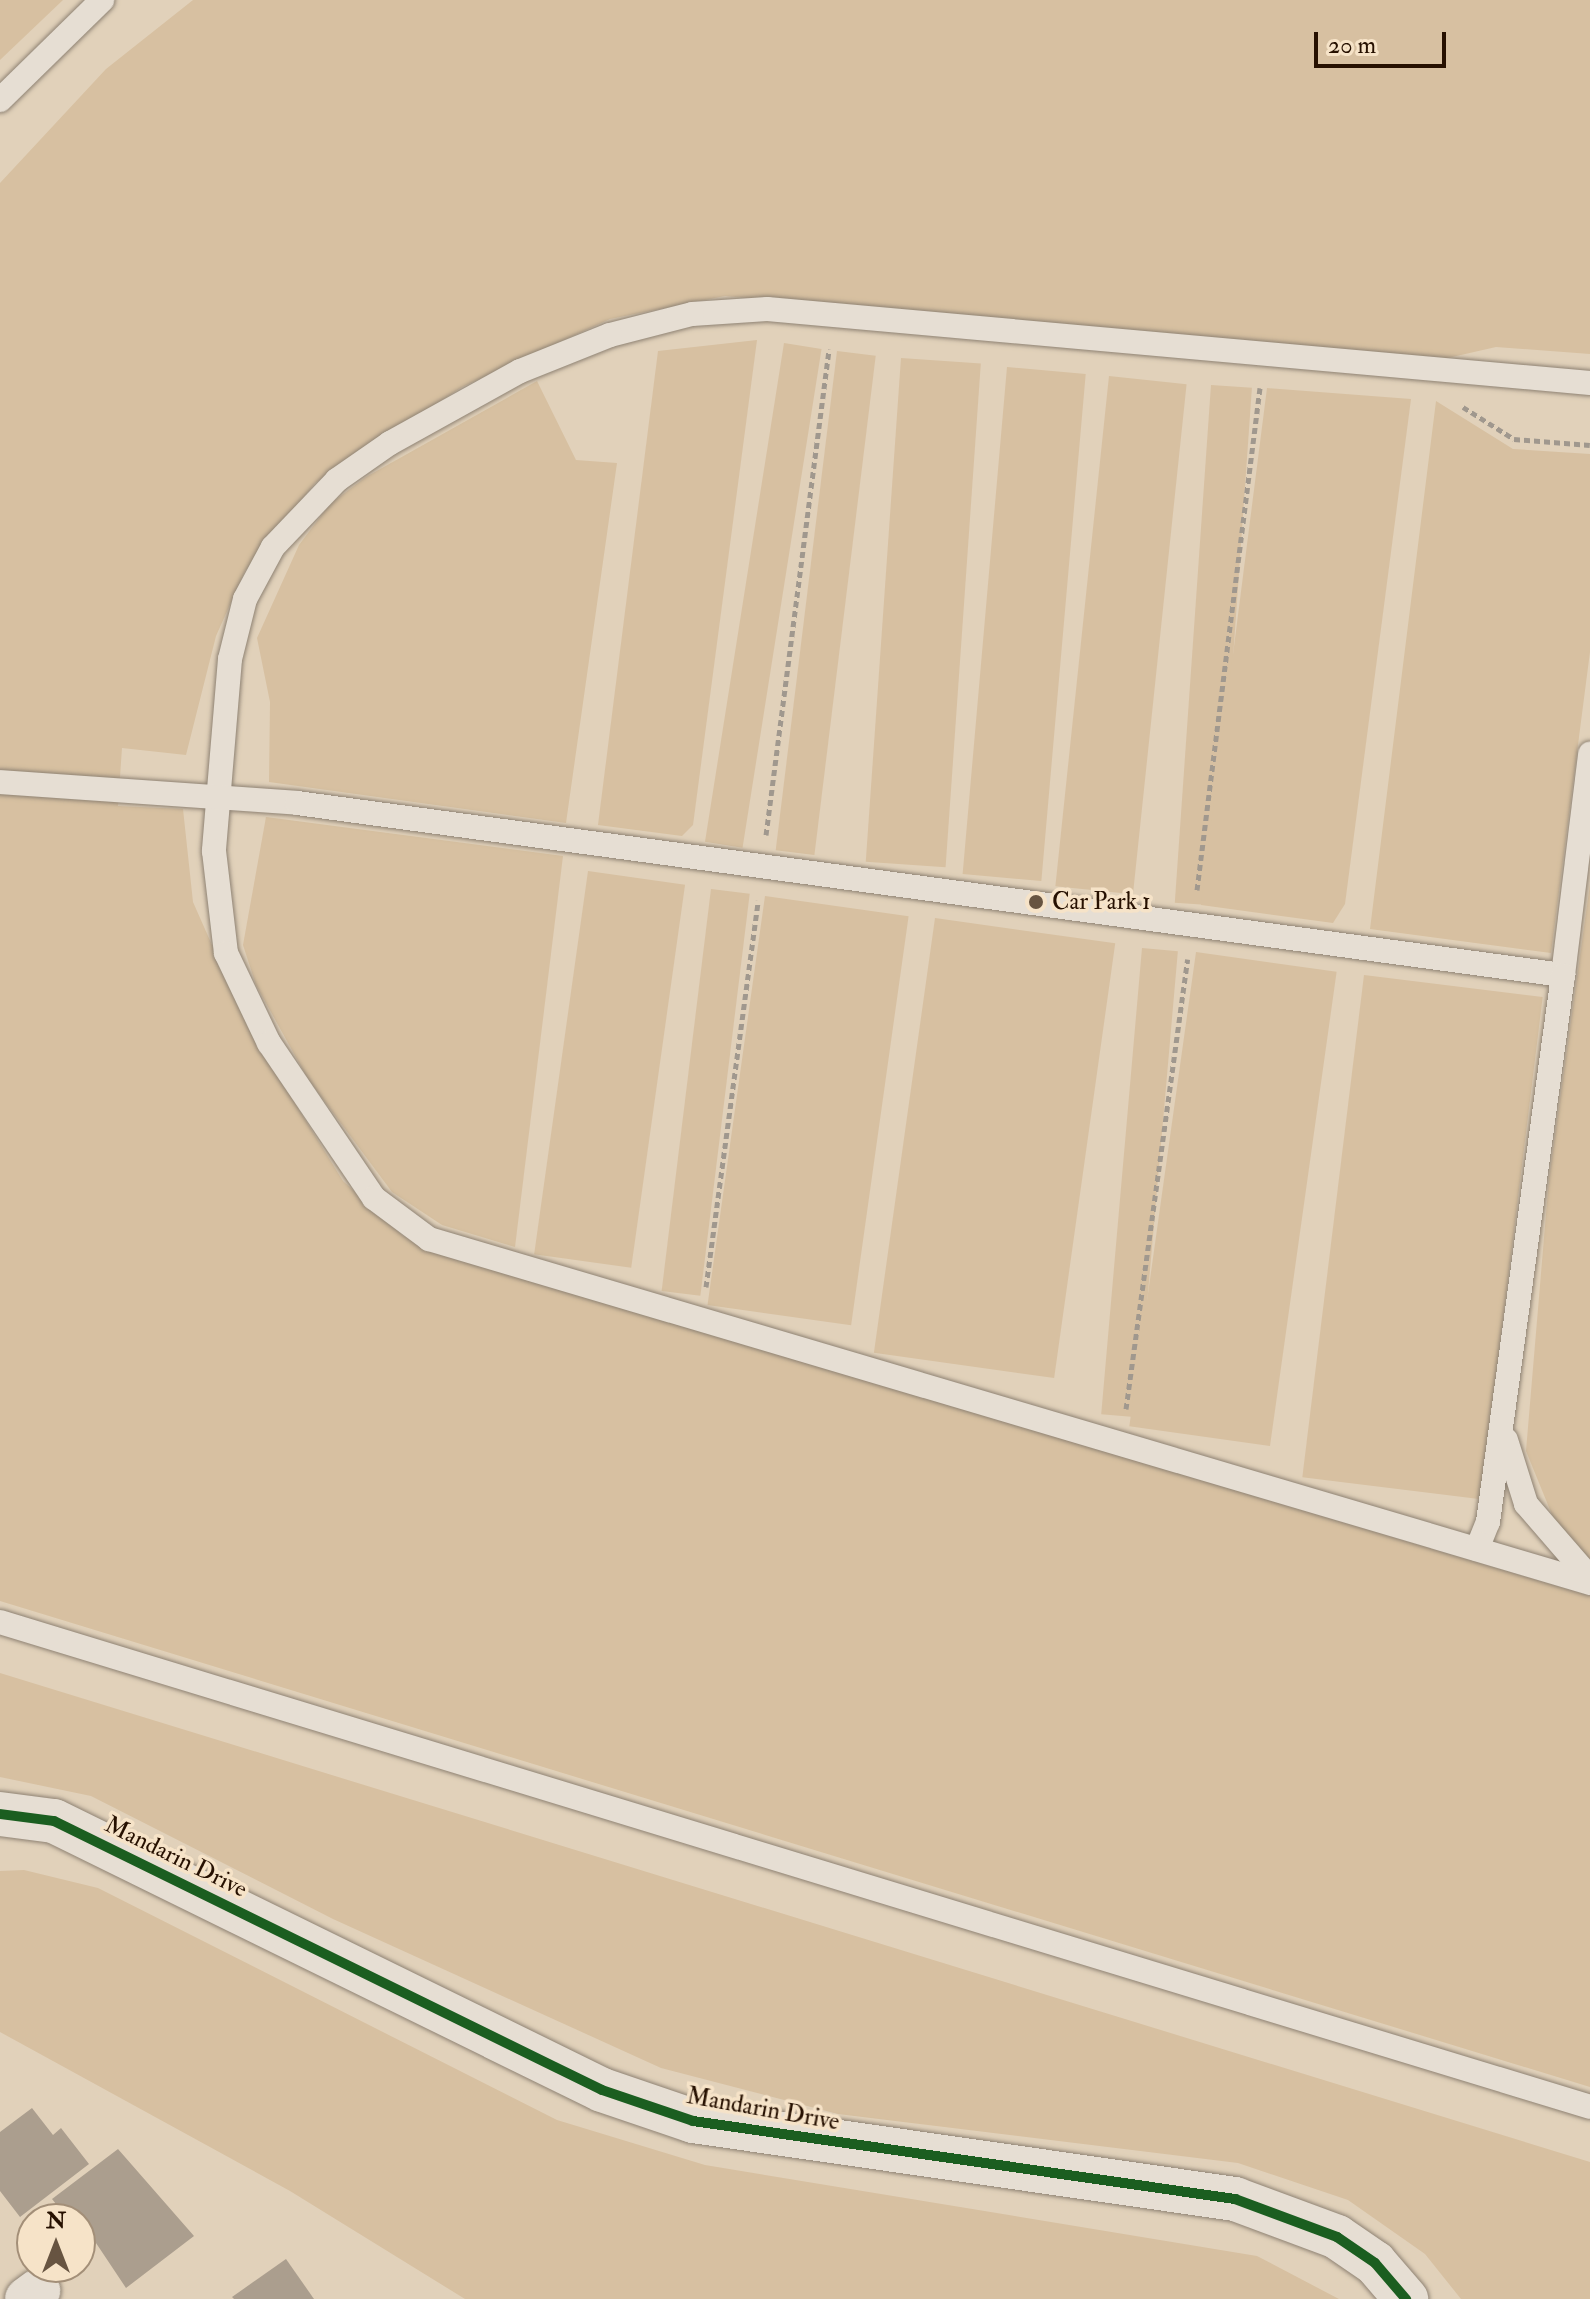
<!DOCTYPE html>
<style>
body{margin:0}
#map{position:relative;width:1590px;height:2299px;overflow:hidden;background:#e1d1ba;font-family:"IM FELL Double Pica",serif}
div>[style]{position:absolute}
.green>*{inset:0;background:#d7c0a1;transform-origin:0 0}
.building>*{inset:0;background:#ab9e8e}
.path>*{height:5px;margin-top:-2.5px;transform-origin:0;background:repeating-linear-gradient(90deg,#a0988e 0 6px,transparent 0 10px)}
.roads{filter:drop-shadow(0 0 2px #8e8273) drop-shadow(0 0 2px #8e8273)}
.service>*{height:24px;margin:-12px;padding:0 12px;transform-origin:12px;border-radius:12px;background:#e6ded3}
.minor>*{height:44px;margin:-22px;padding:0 22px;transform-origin:22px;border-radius:22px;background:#e6ded3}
.cycleway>*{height:10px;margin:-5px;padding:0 5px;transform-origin:5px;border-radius:5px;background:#1b5e20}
.dots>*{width:22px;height:22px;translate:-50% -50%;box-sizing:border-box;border:4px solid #f6e3c8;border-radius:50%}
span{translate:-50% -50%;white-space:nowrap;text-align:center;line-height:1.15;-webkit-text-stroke:7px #f6e3c8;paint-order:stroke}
.poi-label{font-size:24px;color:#261000}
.left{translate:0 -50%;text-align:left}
.street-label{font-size:24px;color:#261000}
.north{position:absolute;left:16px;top:2203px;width:80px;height:80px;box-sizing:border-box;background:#f6e3c8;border:2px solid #a38f78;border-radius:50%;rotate:0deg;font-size:22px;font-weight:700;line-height:32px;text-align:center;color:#261000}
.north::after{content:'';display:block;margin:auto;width:28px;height:36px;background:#675441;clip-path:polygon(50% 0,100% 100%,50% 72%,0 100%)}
.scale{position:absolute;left:1314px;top:32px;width:132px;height:36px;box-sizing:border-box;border:4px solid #261000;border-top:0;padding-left:10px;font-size:24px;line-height:28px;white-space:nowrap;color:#261000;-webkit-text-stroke:6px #f6e3c8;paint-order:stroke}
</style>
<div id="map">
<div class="green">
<div style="clip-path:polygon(0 0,63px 0,0 60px)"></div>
<div style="clip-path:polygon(193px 0,1590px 0,1590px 354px,1496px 347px,1430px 362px,725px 296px,610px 319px,462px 387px,315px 483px,245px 571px,216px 636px,186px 755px,122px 748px,118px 806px,183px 809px,193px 902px,249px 1029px,343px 1181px,403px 1236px,455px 1258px,1590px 1596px,1590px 2087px,0 1601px,0 183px,106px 69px)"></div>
<div style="clip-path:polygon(757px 340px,693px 825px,682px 836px,598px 825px,658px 351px)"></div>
<div style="left:784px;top:343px;width:38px;height:505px;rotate:9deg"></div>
<div style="left:837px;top:351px;width:39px;height:503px;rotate:7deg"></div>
<div style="left:901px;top:358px;width:80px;height:505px;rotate:4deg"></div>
<div style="left:1007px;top:367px;width:79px;height:509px;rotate:5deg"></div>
<div style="left:1109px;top:376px;width:78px;height:513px;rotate:6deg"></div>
<div style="clip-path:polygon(537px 381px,576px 460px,617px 463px,566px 823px,269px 782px,270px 702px,257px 638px,299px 545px,330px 504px,366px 477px)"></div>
<div style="left:1211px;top:385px;width:41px;height:519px;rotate:4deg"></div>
<div style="clip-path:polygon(1267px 388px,1411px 399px,1345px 904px,1333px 923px,1201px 905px)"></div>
<div style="clip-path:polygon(1436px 401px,1513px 449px,1590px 454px,1590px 652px,1551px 953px,1370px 929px)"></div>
<div style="clip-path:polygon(266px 817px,563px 856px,515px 1247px,442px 1225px,392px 1192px,308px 1079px,256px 985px,243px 945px)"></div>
<div style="left:588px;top:871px;width:98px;height:387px;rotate:8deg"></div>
<div style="clip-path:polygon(1590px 884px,1590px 1560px,1557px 1527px,1526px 1451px,1549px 1179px)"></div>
<div style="left:711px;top:889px;width:39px;height:405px;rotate:7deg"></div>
<div style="left:765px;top:896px;width:145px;height:413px;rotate:8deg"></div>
<div style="left:935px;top:918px;width:182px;height:439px;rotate:8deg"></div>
<div style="left:1142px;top:948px;width:36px;height:468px;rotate:5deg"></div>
<div style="left:1196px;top:952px;width:142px;height:479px;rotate:8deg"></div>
<div style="left:1364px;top:975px;width:180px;height:506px;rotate:7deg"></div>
<div style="clip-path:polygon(0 1673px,1590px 2162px,1590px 2299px,1461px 2299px,1425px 2254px,1348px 2200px,1238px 2163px,838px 2114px,661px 2068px,333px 1919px,91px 1796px,0 1777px)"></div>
<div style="clip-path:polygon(24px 1870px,98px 1888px,557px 2120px,705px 2165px,1257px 2256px,1339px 2299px,465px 2299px,290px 2191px,0 2032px,0 1871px)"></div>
</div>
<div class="building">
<div style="clip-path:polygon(32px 2108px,53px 2135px,61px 2128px,89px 2164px,20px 2217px,0 2191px,0 2132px)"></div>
<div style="clip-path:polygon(118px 2149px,194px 2236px,126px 2288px,80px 2219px,68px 2219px,52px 2199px)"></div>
<div style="clip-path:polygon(286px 2259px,314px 2299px,234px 2299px,232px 2297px)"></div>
</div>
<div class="path">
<div style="left:1463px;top:407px;width:60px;rotate:32.1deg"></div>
<div style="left:1514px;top:439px;width:76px;rotate:4.5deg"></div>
<div style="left:766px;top:835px;width:490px;rotate:-82.6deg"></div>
<div style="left:1197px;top:890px;width:506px;rotate:-82.85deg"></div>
<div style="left:706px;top:1287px;width:390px;rotate:-82.3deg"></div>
<div style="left:1126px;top:1409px;width:454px;rotate:-82.2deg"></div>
</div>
<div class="roads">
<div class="service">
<div style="left:0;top:100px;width:143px;rotate:-44.4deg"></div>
<div style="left:1590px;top:383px;width:826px;rotate:-174.86deg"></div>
<div style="left:767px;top:309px;width:75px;rotate:176.2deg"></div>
<div style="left:692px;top:314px;width:85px;rotate:165.6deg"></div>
<div style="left:610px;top:335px;width:97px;rotate:158.2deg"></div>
<div style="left:520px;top:371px;width:149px;rotate:151deg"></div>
<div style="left:390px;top:443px;width:65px;rotate:145.1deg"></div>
<div style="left:337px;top:480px;width:93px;rotate:133.7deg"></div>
<div style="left:273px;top:547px;width:59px;rotate:118.3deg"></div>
<div style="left:245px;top:599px;width:62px;rotate:104deg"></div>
<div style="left:230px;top:659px;width:193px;rotate:94.8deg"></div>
<div style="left:214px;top:851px;width:103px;rotate:83.3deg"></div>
<div style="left:226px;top:953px;width:100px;rotate:64.5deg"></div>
<div style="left:269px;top:1043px;width:187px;rotate:55.9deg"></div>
<div style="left:374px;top:1198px;width:69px;rotate:36.7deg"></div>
<div style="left:429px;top:1239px;width:1211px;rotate:16.5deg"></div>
<div style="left:0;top:782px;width:298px;rotate:4deg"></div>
<div style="left:297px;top:803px;width:1278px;rotate:7.74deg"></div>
<div style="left:1563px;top:975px;width:223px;rotate:-83deg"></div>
<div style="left:1506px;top:1440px;width:67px;rotate:72.6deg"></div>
<div style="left:1526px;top:1504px;width:98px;rotate:49.1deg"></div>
<div style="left:1477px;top:1549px;width:29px;rotate:-68deg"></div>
<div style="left:1488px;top:1522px;width:552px;rotate:-82.19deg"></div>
<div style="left:0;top:1622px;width:1662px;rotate:16.96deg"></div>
</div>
<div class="minor">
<div style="left:0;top:1814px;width:54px;rotate:7.4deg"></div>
<div style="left:54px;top:1821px;width:610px;rotate:26.15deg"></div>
<div style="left:602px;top:2090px;width:96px;rotate:18.8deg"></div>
<div style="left:693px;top:2121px;width:548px;rotate:8.19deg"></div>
<div style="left:1235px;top:2199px;width:109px;rotate:20.4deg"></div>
<div style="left:1337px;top:2237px;width:46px;rotate:34.4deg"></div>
<div style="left:1375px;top:2263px;width:48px;rotate:49.3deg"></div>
<div style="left:27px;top:2299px;width:14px;rotate:-36deg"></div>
</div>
</div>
<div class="cycleway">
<div style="left:0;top:1814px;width:54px;rotate:7.4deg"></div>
<div style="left:54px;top:1821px;width:610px;rotate:26.15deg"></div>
<div style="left:602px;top:2090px;width:96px;rotate:18.8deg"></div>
<div style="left:693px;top:2121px;width:548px;rotate:8.19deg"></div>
<div style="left:1235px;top:2199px;width:109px;rotate:20.4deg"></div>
<div style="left:1337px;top:2237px;width:46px;rotate:34.4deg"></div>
<div style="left:1375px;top:2263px;width:48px;rotate:49.3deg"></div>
</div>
<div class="dots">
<div style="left:1036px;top:902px;background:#675441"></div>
</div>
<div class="poi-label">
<span class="left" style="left:1052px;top:902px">Car Park 1</span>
</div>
<div class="street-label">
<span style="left:176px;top:1857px;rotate:26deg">Mandarin Drive</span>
<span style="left:763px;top:2109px;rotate:10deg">Mandarin Drive</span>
</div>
<div class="north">N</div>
<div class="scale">20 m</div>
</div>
